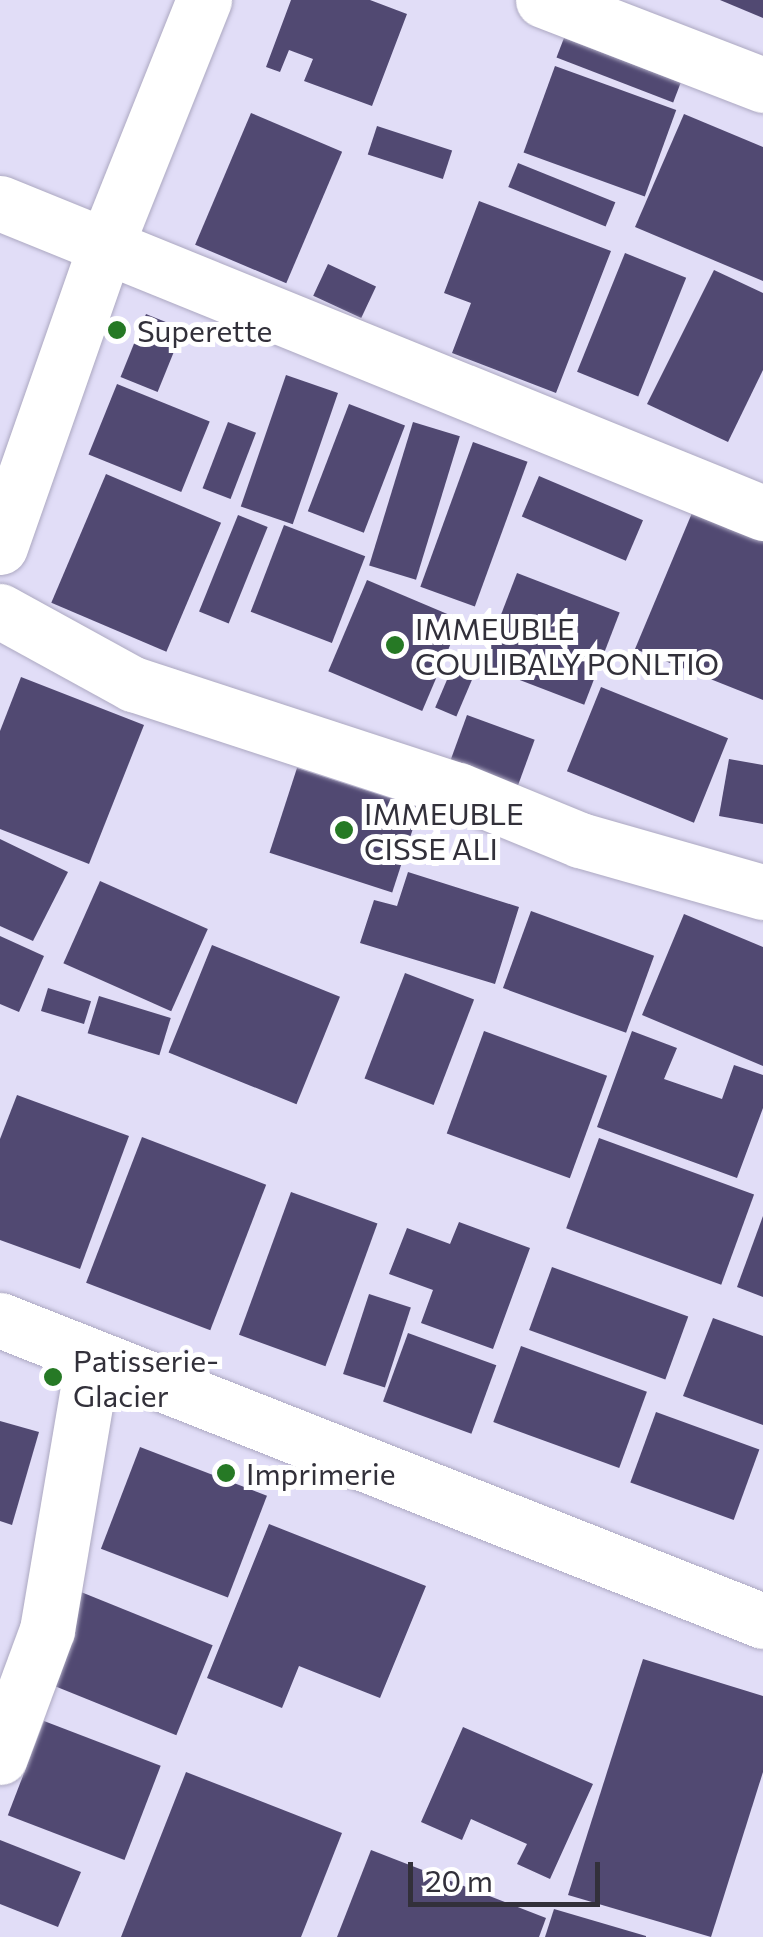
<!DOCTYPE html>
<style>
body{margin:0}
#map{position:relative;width:763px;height:1937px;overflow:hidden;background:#e1ddf7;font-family:Commissioner,sans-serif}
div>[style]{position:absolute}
.building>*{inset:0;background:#514972;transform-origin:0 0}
.roads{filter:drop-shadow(0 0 2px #aca8c1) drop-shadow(0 0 2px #aca8c1)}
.minor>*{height:55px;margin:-27.5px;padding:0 27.5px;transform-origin:27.5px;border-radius:27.5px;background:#fff}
.dots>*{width:28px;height:28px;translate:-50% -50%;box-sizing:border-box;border:5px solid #fff;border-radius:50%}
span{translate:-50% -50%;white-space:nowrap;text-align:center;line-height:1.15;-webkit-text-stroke:10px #fff;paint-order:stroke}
.poi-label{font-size:30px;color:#32303a}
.left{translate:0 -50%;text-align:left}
.scale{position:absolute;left:408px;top:1862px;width:192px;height:45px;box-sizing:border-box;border:5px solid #32303a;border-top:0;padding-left:12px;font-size:30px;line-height:35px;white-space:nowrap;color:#32303a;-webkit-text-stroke:8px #fff;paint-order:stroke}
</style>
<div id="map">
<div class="building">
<div style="clip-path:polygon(291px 0,370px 0,407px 14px,372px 106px,304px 81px,313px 59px,289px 50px,280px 72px,266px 67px)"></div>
<div style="clip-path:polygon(720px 0,763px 0,763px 18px)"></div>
<div style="left:564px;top:38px;width:125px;height:21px;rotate:21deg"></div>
<div style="left:555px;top:66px;width:129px;height:92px;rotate:20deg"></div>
<div style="left:251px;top:113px;width:99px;height:143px;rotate:23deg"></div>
<div style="clip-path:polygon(684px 114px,763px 147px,763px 281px,635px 227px)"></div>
<div style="left:377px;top:126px;width:79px;height:30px;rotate:18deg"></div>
<div style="left:518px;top:163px;width:105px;height:26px;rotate:22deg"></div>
<div style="clip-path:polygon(479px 201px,611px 251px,556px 393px,452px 353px,471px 303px,444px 293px)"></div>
<div style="left:625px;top:253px;width:66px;height:128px;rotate:22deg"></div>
<div style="left:328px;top:264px;width:53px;height:35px;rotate:25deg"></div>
<div style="clip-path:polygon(714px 270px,763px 293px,763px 370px,728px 442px,647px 404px)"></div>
<div style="left:146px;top:314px;width:40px;height:68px;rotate:22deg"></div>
<div style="left:286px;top:375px;width:55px;height:139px;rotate:19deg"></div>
<div style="left:117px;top:384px;width:100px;height:76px;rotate:22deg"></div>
<div style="left:349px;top:404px;width:60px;height:115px;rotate:21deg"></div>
<div style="left:228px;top:422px;width:30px;height:71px;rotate:21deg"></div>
<div style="left:413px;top:422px;width:49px;height:150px;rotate:17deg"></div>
<div style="left:473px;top:442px;width:58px;height:154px;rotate:20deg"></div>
<div style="left:106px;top:474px;width:125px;height:140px;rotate:23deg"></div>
<div style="left:539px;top:476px;width:113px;height:44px;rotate:23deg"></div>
<div style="clip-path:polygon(692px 513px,763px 541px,763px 700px,635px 649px)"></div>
<div style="left:238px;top:515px;width:32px;height:104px;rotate:22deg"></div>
<div style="left:284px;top:525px;width:87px;height:93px;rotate:21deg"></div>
<div style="left:517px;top:573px;width:110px;height:99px;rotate:21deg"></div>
<div style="left:367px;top:580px;width:102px;height:99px;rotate:23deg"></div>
<div style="left:452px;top:668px;width:23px;height:43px;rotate:23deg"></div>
<div style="clip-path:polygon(21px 677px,144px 725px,89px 864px,0 829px,0 731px)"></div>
<div style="left:601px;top:687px;width:137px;height:91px;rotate:22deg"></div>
<div style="left:467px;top:715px;width:72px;height:55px;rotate:20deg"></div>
<div style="clip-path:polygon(729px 759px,763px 765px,763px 824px,719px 816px)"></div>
<div style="left:297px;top:768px;width:129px;height:89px;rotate:18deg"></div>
<div style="clip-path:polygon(0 839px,68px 872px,33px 941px,0 926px)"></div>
<div style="clip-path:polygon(408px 872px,519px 907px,495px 984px,360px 943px,374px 900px,397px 906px)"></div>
<div style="left:100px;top:881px;width:118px;height:90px;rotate:24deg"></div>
<div style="left:531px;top:911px;width:131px;height:82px;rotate:20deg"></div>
<div style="clip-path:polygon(684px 914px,763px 947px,763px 1066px,642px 1015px)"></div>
<div style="clip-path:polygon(0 936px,44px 956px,19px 1012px,0 1004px)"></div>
<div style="left:212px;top:945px;width:138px;height:116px;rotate:22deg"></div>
<div style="left:405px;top:973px;width:74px;height:113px;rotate:21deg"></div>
<div style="left:48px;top:988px;width:45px;height:24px;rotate:17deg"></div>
<div style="left:99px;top:996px;width:75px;height:39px;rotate:17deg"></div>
<div style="left:484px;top:1031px;width:131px;height:109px;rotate:20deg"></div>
<div style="clip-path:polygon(632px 1031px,677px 1048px,664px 1079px,722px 1099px,734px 1065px,763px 1075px,763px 1108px,737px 1178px,597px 1127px)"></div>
<div style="clip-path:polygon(17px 1095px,129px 1136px,80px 1269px,0 1240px,0 1139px)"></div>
<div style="left:142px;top:1137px;width:133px;height:156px;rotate:21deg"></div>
<div style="left:599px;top:1138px;width:165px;height:96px;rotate:20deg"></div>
<div style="left:291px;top:1192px;width:92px;height:152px;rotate:20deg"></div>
<div style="clip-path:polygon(763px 1216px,763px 1297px,737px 1287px)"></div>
<div style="clip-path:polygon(459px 1222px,530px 1248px,493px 1349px,421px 1323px,433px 1290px,389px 1274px,407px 1228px,450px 1244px)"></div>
<div style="left:552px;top:1267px;width:145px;height:67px;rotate:20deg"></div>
<div style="left:369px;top:1294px;width:44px;height:84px;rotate:18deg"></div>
<div style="clip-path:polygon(713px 1318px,763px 1336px,763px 1425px,683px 1396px)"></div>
<div style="left:408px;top:1333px;width:94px;height:73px;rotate:20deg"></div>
<div style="left:521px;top:1346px;width:134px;height:81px;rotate:20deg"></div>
<div style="left:656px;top:1412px;width:110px;height:75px;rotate:20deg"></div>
<div style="clip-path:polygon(0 1421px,39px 1432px,12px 1525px,0 1521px)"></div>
<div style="left:140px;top:1447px;width:136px;height:109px;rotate:21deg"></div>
<div style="clip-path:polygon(269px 1524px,426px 1586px,380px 1698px,299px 1666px,282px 1708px,207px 1678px)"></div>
<div style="left:81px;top:1592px;width:142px;height:97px;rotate:22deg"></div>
<div style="clip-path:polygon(643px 1659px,763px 1696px,763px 1772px,711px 1937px,568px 1895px)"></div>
<div style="left:44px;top:1721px;width:125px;height:101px;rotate:21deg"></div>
<div style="clip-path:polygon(463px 1727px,593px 1784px,550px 1879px,517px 1864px,527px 1844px,471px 1819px,462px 1840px,421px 1822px)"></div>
<div style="clip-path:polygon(186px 1772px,342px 1833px,301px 1937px,121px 1937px)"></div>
<div style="clip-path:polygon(0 1840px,81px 1872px,58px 1927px,0 1904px)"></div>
<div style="clip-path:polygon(371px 1850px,546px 1918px,539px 1937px,337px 1937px)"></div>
<div style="clip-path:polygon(554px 1909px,646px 1936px,646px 1937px,545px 1937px)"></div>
</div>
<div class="roads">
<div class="minor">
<div style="left:543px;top:0;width:236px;rotate:21.1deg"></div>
<div style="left:0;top:203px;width:824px;rotate:22.11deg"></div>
<div style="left:0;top:547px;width:320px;rotate:-70.7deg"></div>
<div style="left:106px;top:245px;width:264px;rotate:-68.2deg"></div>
<div style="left:0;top:611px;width:152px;rotate:28.8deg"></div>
<div style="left:133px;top:684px;width:342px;rotate:18.1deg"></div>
<div style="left:458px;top:790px;width:132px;rotate:22.3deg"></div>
<div style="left:580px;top:840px;width:190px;rotate:15.9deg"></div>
<div style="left:0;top:1320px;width:820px;rotate:21.53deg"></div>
<div style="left:0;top:1757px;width:135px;rotate:-69.7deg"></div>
<div style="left:47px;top:1630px;width:276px;rotate:-80.4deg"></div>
</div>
</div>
<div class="dots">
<div style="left:117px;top:330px;background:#267925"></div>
<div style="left:395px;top:645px;background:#267925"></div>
<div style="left:344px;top:830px;background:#267925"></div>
<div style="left:53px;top:1377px;background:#267925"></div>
<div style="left:226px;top:1473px;background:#267925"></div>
</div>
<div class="poi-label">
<span class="left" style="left:137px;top:330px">Superette</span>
<span class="left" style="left:415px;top:645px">IMMEUBLE<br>COULIBALY PONLTIO</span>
<span class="left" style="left:364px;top:830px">IMMEUBLE<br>CISSE ALI</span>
<span class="left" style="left:73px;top:1377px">Patisserie-<br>Glacier</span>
<span class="left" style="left:246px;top:1473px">Imprimerie</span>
</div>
<div class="scale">20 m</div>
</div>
